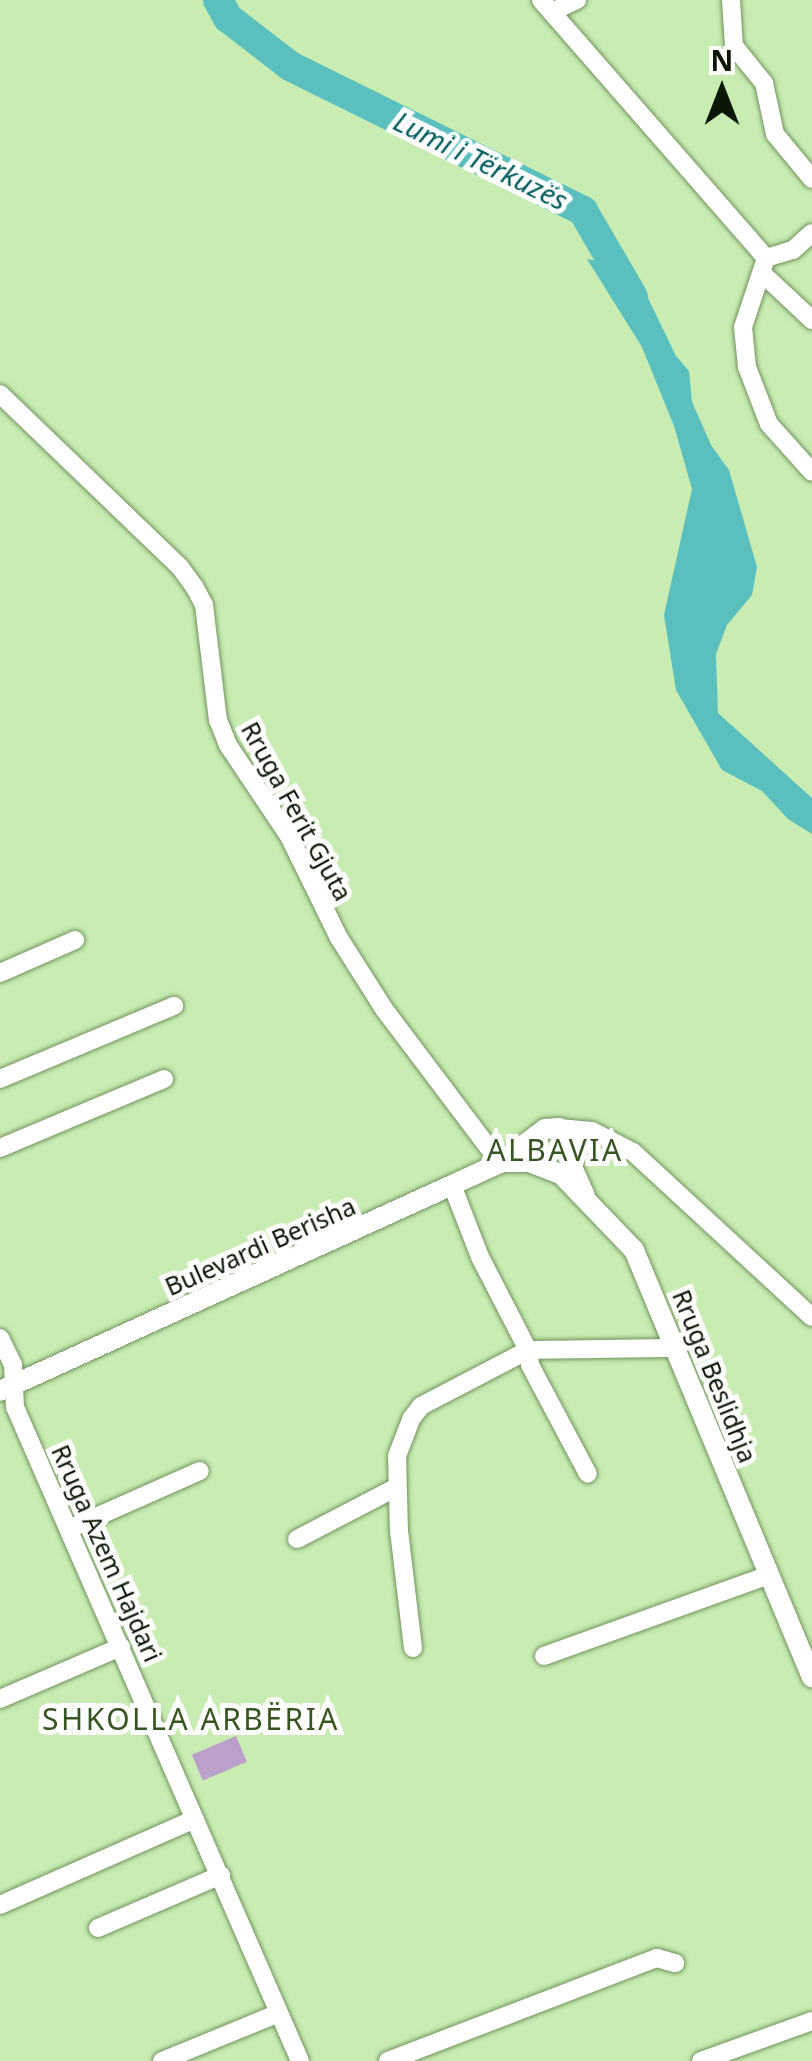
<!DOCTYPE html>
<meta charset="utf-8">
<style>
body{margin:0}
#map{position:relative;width:812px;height:2061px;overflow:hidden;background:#c8ecb2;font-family:"Noto Sans",sans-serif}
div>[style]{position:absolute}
.green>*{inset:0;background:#bba0c9;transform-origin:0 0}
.water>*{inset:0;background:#5bbfbe}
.river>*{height:30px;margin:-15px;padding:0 15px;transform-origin:15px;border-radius:15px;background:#5bbfbe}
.roads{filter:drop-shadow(0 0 2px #71935d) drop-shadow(0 0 2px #71935d)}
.minor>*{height:18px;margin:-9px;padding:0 9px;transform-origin:9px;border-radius:9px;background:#fff}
.major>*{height:20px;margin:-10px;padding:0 10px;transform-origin:10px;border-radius:10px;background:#fff}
span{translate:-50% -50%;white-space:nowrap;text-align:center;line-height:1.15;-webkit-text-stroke:10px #fff;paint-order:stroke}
.street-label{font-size:25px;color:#0b1704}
.water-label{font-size:28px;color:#005c5c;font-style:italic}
.quarter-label{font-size:30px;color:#375521;letter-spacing:2.5px}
.north{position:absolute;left:672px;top:40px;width:100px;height:100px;-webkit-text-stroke:8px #fff;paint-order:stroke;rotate:0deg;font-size:28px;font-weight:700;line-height:40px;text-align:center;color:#0b1704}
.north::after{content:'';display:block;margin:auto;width:35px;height:45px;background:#0b1704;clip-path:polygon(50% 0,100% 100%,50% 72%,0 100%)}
</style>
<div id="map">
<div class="green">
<div style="left:236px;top:1736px;width:28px;height:48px;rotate:67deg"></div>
</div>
<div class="water">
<div style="clip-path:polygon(587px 259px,633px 267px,676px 356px,689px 371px,692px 402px,711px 445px,729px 470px,757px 567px,752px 595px,727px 625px,716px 654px,718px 713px,812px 798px,812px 834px,788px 819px,762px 791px,722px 770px,676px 690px,664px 615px,692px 489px,674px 426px,642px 347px)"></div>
</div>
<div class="river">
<div style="left:218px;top:0;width:21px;rotate:61deg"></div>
<div style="left:228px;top:18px;width:78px;rotate:37.7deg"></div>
<div style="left:290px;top:66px;width:327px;rotate:26.3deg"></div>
<div style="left:583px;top:211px;width:99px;rotate:59.8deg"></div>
</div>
<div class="roads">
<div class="minor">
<div style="left:541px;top:0;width:342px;rotate:48.9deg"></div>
<div style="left:766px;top:258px;width:28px;rotate:-17deg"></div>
<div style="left:793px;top:250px;width:25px;rotate:-42deg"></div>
<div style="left:731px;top:0;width:46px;rotate:86.3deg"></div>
<div style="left:734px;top:46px;width:48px;rotate:51deg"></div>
<div style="left:764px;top:83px;width:52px;rotate:77.8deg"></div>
<div style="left:775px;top:134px;width:58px;rotate:50.6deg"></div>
<div style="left:552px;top:12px;width:28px;rotate:-26deg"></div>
<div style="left:766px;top:258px;width:73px;rotate:108.4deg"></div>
<div style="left:743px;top:327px;width:40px;rotate:84.3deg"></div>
<div style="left:747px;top:367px;width:61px;rotate:68.9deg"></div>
<div style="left:769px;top:424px;width:64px;rotate:48.1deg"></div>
<div style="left:764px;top:275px;width:66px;rotate:43.2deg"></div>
<div style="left:0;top:394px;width:250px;rotate:43.9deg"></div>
<div style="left:180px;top:567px;width:24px;rotate:54deg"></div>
<div style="left:194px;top:586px;width:21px;rotate:62deg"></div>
<div style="left:204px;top:605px;width:116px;rotate:83.1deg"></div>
<div style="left:218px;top:720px;width:27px;rotate:68deg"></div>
<div style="left:228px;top:745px;width:110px;rotate:56.2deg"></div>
<div style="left:289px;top:836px;width:114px;rotate:63.9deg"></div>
<div style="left:339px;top:938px;width:84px;rotate:57.6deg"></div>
<div style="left:384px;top:1009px;width:193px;rotate:53deg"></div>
<div style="left:0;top:973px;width:82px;rotate:-23.7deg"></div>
<div style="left:0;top:1079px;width:189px;rotate:-22.8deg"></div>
<div style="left:559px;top:1128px;width:33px;rotate:5deg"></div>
<div style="left:592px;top:1131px;width:46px;rotate:27.1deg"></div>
<div style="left:633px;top:1152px;width:243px;rotate:42.7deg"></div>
<div style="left:0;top:1148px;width:178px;rotate:-22.8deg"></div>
<div style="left:452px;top:1185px;width:77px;rotate:68.7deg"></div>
<div style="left:480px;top:1257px;width:105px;rotate:62.7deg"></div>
<div style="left:528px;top:1350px;width:148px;rotate:-0.8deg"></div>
<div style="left:0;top:1338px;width:30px;rotate:64deg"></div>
<div style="left:13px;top:1365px;width:42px;rotate:87.3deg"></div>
<div style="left:15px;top:1407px;width:713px;rotate:66.45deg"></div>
<div style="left:69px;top:1529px;width:143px;rotate:-23.9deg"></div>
<div style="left:297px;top:1539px;width:113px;rotate:-27.5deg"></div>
<div style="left:413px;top:1648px;width:118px;rotate:-96.8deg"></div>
<div style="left:399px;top:1531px;width:75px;rotate:-91.5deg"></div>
<div style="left:397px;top:1456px;width:40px;rotate:-69deg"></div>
<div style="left:411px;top:1419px;width:16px;rotate:-52deg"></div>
<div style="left:421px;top:1406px;width:121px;rotate:-27.6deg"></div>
<div style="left:528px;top:1350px;width:15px;rotate:82deg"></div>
<div style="left:530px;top:1365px;width:123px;rotate:62deg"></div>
<div style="left:544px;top:1656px;width:239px;rotate:-19.8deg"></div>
<div style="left:0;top:1699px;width:132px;rotate:-23.3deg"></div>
<div style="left:0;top:1905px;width:213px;rotate:-23.8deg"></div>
<div style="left:98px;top:1928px;width:134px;rotate:-23.3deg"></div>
<div style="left:162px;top:2061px;width:126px;rotate:-22.3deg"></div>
<div style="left:388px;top:2061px;width:288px;rotate:-21deg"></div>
<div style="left:657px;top:1958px;width:19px;rotate:16deg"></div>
<div style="left:701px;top:2061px;width:118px;rotate:-19.8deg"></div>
</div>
<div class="major">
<div style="left:502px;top:1162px;width:27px"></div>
<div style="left:529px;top:1162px;width:34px;rotate:21deg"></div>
<div style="left:561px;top:1174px;width:105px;rotate:46.2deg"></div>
<div style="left:634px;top:1250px;width:463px;rotate:67.4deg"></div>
<div style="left:0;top:1391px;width:497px;rotate:-24.5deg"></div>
<div style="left:452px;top:1185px;width:53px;rotate:-24.6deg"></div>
<div style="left:500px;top:1163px;width:56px;rotate:-37.1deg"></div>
<div style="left:545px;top:1129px;width:14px;rotate:-4deg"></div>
<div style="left:559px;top:1128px;width:18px;rotate:41deg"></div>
<div style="left:573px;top:1140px;width:29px;rotate:90deg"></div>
<div style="left:573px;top:1169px;width:30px;rotate:66deg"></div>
</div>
</div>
<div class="street-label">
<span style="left:297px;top:811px;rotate:61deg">Rruga Ferit Gjuta</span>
<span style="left:260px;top:1246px;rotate:-24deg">Bulevardi Berisha</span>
<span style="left:715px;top:1376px;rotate:68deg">Rruga Beslidhja</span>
<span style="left:107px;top:1553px;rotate:66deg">Rruga Azem Hajdari</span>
</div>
<div class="water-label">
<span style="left:481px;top:160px;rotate:26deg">Lumi i Tërkuzës</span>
</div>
<div class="quarter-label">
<span style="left:555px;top:1150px">ALBAVIA</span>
<span style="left:191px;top:1719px">SHKOLLA ARBËRIA</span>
</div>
<div class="north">N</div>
</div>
